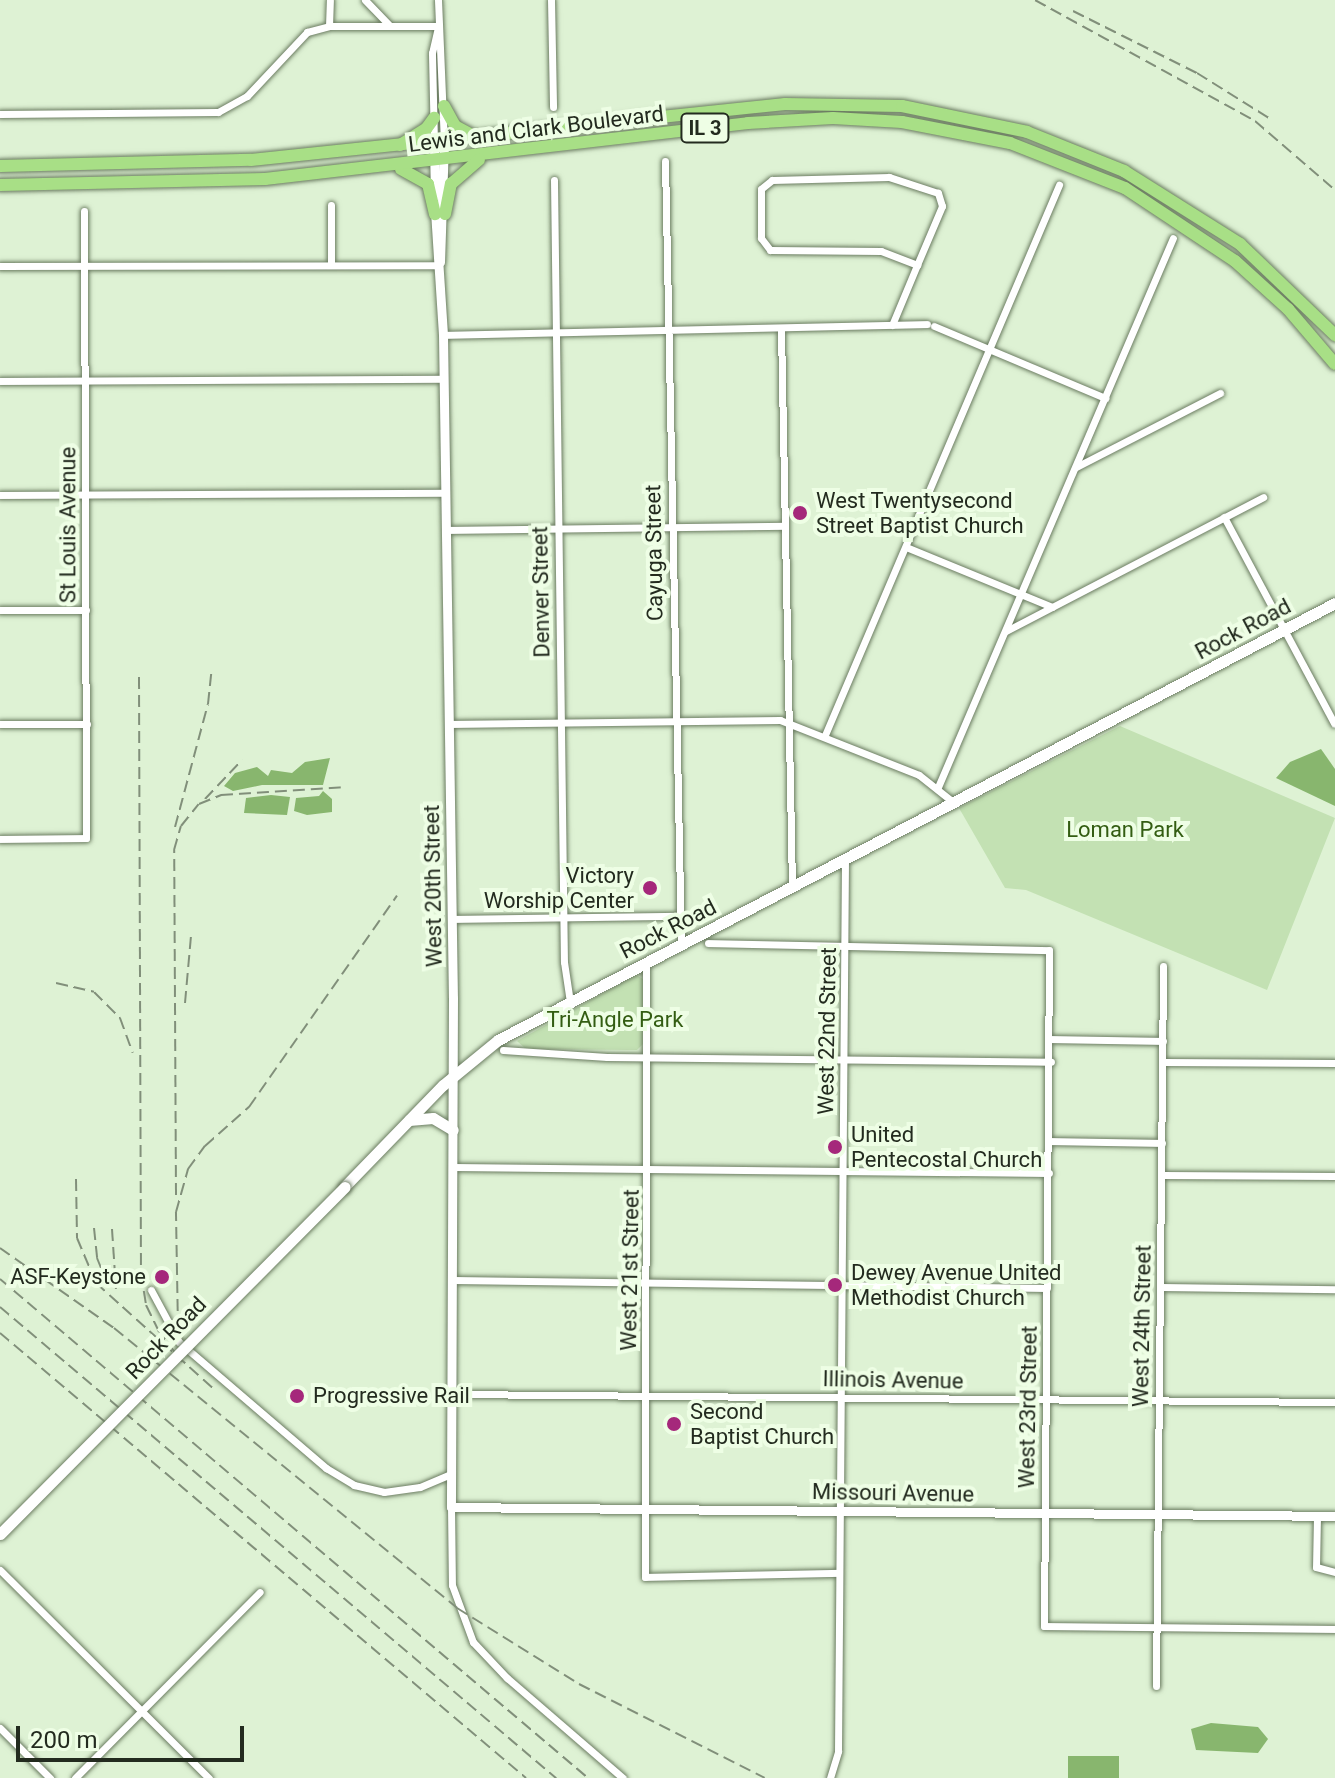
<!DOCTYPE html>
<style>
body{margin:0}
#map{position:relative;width:1335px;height:1778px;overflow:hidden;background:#def2d4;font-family:Roboto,sans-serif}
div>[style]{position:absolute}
.green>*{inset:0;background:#c3e1b3}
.water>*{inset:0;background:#88b66e;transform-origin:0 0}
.roads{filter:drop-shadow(0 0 2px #6b7c61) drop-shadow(0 0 2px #6b7c61)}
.minor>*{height:7px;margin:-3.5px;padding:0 3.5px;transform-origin:3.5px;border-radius:3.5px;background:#fff}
.tertiary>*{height:9px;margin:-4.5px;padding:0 4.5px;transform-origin:4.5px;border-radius:4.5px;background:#fff}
.secondary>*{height:11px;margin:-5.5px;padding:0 5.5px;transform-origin:5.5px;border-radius:5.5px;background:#fff}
.trunk>*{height:12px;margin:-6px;padding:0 6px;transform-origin:6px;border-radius:6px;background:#a8df86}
.rail>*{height:2px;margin-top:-1px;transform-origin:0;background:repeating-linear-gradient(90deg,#818f7a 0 12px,transparent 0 18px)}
.bridges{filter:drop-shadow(0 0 2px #6b7c61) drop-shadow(0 0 2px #6b7c61)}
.secondary-bridge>*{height:11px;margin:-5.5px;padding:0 5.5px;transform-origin:5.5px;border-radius:5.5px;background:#fff}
.dots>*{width:22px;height:22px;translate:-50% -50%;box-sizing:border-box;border:4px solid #eefee5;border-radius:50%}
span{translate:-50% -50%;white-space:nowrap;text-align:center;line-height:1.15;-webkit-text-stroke:8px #eefee5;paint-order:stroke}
.shield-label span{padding:2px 6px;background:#eefee5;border:2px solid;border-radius:6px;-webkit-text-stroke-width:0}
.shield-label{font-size:20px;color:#232b1f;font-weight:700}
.street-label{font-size:22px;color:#232b1f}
.poi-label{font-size:22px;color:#232b1f}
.left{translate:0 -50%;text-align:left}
.right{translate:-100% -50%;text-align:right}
.park-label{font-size:22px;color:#335d12}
.scale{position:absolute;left:16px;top:1726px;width:228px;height:36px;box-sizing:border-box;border:4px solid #232b1f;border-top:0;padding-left:10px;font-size:24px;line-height:28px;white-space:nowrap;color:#232b1f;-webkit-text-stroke:6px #eefee5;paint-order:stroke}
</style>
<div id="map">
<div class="green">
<div style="clip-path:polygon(1120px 726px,1335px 818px,1267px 990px,1026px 890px,1005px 888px,959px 808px)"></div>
<div style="clip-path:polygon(636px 975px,643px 979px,644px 1043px,637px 1050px,526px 1049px,517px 1041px)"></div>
</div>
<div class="water">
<div style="clip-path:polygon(1321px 749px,1335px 769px,1335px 806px,1276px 778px,1290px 762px)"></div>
<div style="clip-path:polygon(330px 758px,323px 785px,262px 785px,233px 791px,224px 786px,235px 773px,257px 767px,268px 776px,271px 770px,292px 773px,305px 762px)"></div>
<div style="clip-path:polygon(323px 791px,332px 799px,332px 812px,307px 815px,294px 811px,296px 798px,319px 796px)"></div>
<div style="clip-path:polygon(271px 795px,290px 797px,287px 815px,244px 813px,246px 798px)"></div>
<div style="clip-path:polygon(1211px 1723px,1258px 1727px,1268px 1739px,1258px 1753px,1196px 1750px,1191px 1729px)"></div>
<div style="left:1068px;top:1756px;width:51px;height:22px"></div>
</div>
<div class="roads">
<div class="minor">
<div style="left:365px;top:0;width:36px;rotate:46deg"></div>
<div style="left:438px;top:0;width:141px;rotate:87.6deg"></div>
<div style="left:551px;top:0;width:107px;rotate:88.9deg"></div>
<div style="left:329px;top:26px;width:26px;rotate:-88deg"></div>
<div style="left:0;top:114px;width:218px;rotate:-0.5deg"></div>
<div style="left:218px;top:112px;width:33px;rotate:-29deg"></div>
<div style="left:247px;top:96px;width:88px;rotate:-46.8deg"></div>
<div style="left:307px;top:32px;width:23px;rotate:-15deg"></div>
<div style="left:329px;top:26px;width:109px"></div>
<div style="left:434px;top:143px;width:90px;rotate:-91.3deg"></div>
<div style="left:432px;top:53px;width:26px;rotate:-77deg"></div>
<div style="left:665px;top:161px;width:784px;rotate:88.83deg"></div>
<div style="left:554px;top:180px;width:782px;rotate:89.27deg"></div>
<div style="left:564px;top:962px;width:40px;rotate:81.5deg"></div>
<div style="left:331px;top:205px;width:59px;rotate:90deg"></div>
<div style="left:0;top:266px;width:439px;rotate:-0.1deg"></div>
<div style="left:892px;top:325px;width:65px;rotate:-67.4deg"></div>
<div style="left:917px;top:265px;width:64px;rotate:-67deg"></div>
<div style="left:942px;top:206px;width:14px;rotate:-107deg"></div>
<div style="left:938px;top:193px;width:52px;rotate:-161.9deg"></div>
<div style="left:889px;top:177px;width:117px;rotate:178.5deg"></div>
<div style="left:772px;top:180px;width:14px;rotate:141deg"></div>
<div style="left:761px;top:189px;width:49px;rotate:90deg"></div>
<div style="left:761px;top:238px;width:15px;rotate:53deg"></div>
<div style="left:770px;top:250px;width:111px;rotate:0.5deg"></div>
<div style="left:881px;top:251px;width:39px;rotate:21deg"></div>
<div style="left:934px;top:326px;width:186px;rotate:22.8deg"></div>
<div style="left:781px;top:329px;width:558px;rotate:88.87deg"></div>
<div style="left:443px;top:335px;width:484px;rotate:-1.3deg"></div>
<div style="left:0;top:381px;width:444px;rotate:-0.3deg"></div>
<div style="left:1076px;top:467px;width:162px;rotate:-27.2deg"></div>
<div style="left:0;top:495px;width:445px;rotate:-0.3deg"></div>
<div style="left:1224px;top:517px;width:234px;rotate:61.9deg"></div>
<div style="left:446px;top:530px;width:338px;rotate:-0.7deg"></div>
<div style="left:906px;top:547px;width:158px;rotate:22.3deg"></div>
<div style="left:0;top:610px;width:86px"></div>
<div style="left:1006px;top:631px;width:290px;rotate:-27.5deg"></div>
<div style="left:0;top:724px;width:87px"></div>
<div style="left:448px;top:724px;width:332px;rotate:-0.7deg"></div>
<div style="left:780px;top:720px;width:149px;rotate:21.6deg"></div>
<div style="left:919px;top:775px;width:43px;rotate:38.5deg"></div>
<div style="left:825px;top:735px;width:598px;rotate:-66.95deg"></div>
<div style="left:938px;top:787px;width:597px;rotate:-66.83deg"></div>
<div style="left:0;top:839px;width:86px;rotate:-0.7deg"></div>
<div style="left:86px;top:838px;width:627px;rotate:-90.18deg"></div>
<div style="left:452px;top:919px;width:226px;rotate:-0.8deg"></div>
<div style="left:708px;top:943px;width:341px;rotate:1.2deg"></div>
<div style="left:1049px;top:950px;width:676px;rotate:90.42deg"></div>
<div style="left:1044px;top:1626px;width:291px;rotate:0.6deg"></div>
<div style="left:646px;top:963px;width:614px;rotate:90.09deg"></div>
<div style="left:645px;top:1577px;width:194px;rotate:-1.2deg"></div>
<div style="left:1051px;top:1039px;width:112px;rotate:1deg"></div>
<div style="left:503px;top:1050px;width:104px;rotate:3.9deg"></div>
<div style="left:607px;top:1057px;width:444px;rotate:0.6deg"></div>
<div style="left:1163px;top:1062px;width:172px;rotate:0.3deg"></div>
<div style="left:1050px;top:1141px;width:112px;rotate:1deg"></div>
<div style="left:453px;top:1167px;width:596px;rotate:0.58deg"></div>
<div style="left:1162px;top:1175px;width:173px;rotate:0.3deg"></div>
<div style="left:453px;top:1280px;width:594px;rotate:0.77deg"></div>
<div style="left:1161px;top:1287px;width:174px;rotate:0.7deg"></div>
<div style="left:151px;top:1290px;width:59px;rotate:61.7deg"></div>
<div style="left:179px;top:1342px;width:194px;rotate:40.6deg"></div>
<div style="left:326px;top:1468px;width:33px;rotate:31deg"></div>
<div style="left:354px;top:1485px;width:31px;rotate:13deg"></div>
<div style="left:384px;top:1492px;width:36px;rotate:-8deg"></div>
<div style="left:420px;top:1487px;width:34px;rotate:-23deg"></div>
<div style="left:451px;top:1394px;width:884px;rotate:0.52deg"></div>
<div style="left:451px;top:1507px;width:78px;rotate:89.3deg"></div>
<div style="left:452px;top:1585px;width:61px;rotate:69.8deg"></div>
<div style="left:473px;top:1642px;width:50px;rotate:46.6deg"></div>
<div style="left:507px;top:1678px;width:153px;rotate:40.8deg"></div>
<div style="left:1317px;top:1516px;width:51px;rotate:91.1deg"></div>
<div style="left:1316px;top:1567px;width:20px;rotate:15deg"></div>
<div style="left:0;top:1570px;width:295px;rotate:44.9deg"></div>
<div style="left:1156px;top:1686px;width:720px;rotate:-89.44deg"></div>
<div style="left:0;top:1728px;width:71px;rotate:45deg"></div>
<div style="left:75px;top:1778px;width:262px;rotate:-45.2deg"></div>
<div style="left:830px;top:1778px;width:28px;rotate:-73deg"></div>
<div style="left:838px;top:1751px;width:892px;rotate:-89.55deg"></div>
</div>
<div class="tertiary">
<div style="left:434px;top:144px;width:52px;rotate:88.9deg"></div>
<div style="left:435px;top:211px;width:124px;rotate:86.3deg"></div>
<div style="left:443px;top:335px;width:663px;rotate:89.14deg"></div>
<div style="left:453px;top:998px;width:509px;rotate:90.23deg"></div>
<div style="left:451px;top:1507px;width:884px;rotate:0.58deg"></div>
<div style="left:440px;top:262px;width:119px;rotate:-88.1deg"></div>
</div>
<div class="secondary">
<div style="left:409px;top:1120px;width:24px;rotate:-5deg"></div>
<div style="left:433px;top:1118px;width:23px;rotate:31deg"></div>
<div style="left:344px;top:1187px;width:142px;rotate:-45.9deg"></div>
<div style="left:443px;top:1085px;width:71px;rotate:-39.3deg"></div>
<div style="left:498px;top:1040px;width:944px;rotate:-27.57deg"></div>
</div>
<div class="trunk">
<div style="left:444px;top:106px;width:23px;rotate:61deg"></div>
<div style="left:455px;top:126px;width:26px;rotate:28deg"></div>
<div style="left:400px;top:145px;width:31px;rotate:-32deg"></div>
<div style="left:426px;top:129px;width:14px;rotate:-54deg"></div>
<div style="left:0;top:166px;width:251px;rotate:-1.4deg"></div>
<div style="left:251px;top:160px;width:537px;rotate:-5.99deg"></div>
<div style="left:785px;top:104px;width:117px;rotate:1deg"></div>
<div style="left:902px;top:106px;width:128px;rotate:11.7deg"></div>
<div style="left:1027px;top:132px;width:105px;rotate:21.9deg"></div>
<div style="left:1124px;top:171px;width:137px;rotate:32.2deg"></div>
<div style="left:1240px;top:244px;width:132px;rotate:43.8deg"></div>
<div style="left:401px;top:169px;width:31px;rotate:29deg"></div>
<div style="left:428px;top:184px;width:31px;rotate:77deg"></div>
<div style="left:0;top:185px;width:265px;rotate:-1.3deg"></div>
<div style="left:265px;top:179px;width:486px;rotate:-6.6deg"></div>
<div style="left:748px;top:123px;width:85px;rotate:-3.4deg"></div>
<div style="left:833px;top:118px;width:69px;rotate:3.3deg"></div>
<div style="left:902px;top:122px;width:110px;rotate:11deg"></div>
<div style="left:1010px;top:143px;width:123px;rotate:21.4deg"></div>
<div style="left:1125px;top:188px;width:132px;rotate:33.6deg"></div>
<div style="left:1235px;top:261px;width:72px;rotate:42.2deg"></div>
<div style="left:1288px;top:309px;width:72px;rotate:49.5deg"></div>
<div style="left:445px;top:214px;width:31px;rotate:-79deg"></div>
<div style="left:451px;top:184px;width:37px;rotate:-41deg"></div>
</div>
</div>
<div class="rail">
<div style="left:1035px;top:0;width:251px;rotate:28.8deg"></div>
<div style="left:1255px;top:121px;width:106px;rotate:40.8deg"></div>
<div style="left:1073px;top:11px;width:139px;rotate:26.6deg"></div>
<div style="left:1197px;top:73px;width:85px;rotate:32deg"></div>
<div style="left:139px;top:677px;width:596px;rotate:89.81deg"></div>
<div style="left:141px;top:1273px;width:32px;rotate:81deg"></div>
<div style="left:146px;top:1305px;width:37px;rotate:64deg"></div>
<div style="left:205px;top:799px;width:54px;rotate:-46.5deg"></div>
<div style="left:175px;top:827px;width:127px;rotate:-75deg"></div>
<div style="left:208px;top:704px;width:31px;rotate:-84deg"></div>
<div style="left:56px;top:983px;width:39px;rotate:13deg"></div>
<div style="left:94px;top:992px;width:37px;rotate:45deg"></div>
<div style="left:120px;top:1018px;width:37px;rotate:70deg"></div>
<div style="left:185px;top:1003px;width:67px;rotate:-84.9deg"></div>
<div style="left:76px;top:1179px;width:59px;rotate:89deg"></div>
<div style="left:77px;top:1238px;width:49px;rotate:67.1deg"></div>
<div style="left:96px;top:1283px;width:160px;rotate:42deg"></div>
<div style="left:176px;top:1195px;width:345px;rotate:-90.3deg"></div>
<div style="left:174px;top:850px;width:25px;rotate:-74deg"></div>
<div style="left:181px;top:826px;width:28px;rotate:-51deg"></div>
<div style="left:199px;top:804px;width:24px;rotate:-22deg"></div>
<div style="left:221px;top:795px;width:126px;rotate:-3.6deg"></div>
<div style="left:94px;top:1228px;width:30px;rotate:84deg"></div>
<div style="left:97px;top:1258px;width:29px;rotate:68deg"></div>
<div style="left:112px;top:1229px;width:60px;rotate:86.2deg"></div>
<div style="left:0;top:1248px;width:139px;rotate:35.1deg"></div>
<div style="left:114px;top:1328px;width:443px;rotate:39.2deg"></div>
<div style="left:457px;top:1608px;width:144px;rotate:31.9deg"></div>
<div style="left:579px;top:1684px;width:208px;rotate:26.8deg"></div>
<div style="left:0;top:1279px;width:771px;rotate:40.32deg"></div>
<div style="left:0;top:1307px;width:729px;rotate:40.27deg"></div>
<div style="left:178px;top:1329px;width:117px;rotate:-91deg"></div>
<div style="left:176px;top:1212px;width:45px;rotate:-74.4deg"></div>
<div style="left:188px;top:1169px;width:29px;rotate:-54deg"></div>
<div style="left:205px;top:1146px;width:59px;rotate:-41.6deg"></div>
<div style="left:249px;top:1107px;width:258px;rotate:-55deg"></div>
<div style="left:158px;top:1330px;width:40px;rotate:53deg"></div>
<div style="left:0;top:1333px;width:689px;rotate:40.23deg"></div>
</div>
<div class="bridges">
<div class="secondary-bridge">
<div style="left:0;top:1534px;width:489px;rotate:-45.2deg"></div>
</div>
</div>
<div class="dots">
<div style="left:800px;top:513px;background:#a5287b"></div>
<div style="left:650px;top:888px;background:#a5287b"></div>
<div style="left:835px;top:1147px;background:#a5287b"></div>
<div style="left:162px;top:1277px;background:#a5287b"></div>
<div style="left:835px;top:1285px;background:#a5287b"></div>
<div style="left:297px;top:1396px;background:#a5287b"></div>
<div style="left:674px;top:1424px;background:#a5287b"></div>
</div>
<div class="shield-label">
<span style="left:705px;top:128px">IL 3</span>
</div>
<div class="street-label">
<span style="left:536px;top:129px;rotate:-7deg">Lewis and Clark Boulevard</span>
<span style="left:68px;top:525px;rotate:-90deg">St Louis Avenue</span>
<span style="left:654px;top:553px;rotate:-91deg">Cayuga Street</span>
<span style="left:541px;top:592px;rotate:-91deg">Denver Street</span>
<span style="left:1243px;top:629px;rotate:-28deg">Rock Road</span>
<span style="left:433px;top:886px;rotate:-91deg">West 20th Street</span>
<span style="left:668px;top:929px;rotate:-27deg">Rock Road</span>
<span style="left:827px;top:1031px;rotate:-89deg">West 22nd Street</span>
<span style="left:630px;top:1270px;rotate:-89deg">West 21st Street</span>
<span style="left:1142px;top:1326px;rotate:-89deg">West 24th Street</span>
<span style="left:166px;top:1338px;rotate:-46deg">Rock Road</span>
<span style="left:893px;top:1380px;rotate:1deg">Illinois Avenue</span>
<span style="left:1028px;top:1407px;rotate:-89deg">West 23rd Street</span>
<span style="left:893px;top:1493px;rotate:1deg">Missouri Avenue</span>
</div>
<div class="poi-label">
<span class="left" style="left:816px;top:513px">West Twentysecond<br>Street Baptist Church</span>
<span class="right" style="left:634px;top:888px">Victory<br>Worship Center</span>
<span class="left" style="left:851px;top:1147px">United<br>Pentecostal Church</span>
<span class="left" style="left:851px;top:1285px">Dewey Avenue United<br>Methodist Church</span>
<span class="right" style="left:146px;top:1277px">ASF-Keystone</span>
<span class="left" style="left:313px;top:1396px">Progressive Rail</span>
<span class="left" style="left:690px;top:1424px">Second<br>Baptist Church</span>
</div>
<div class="park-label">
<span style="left:1125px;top:830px">Loman Park</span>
<span style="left:615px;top:1020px">Tri-Angle Park</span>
</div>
<div class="scale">200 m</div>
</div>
